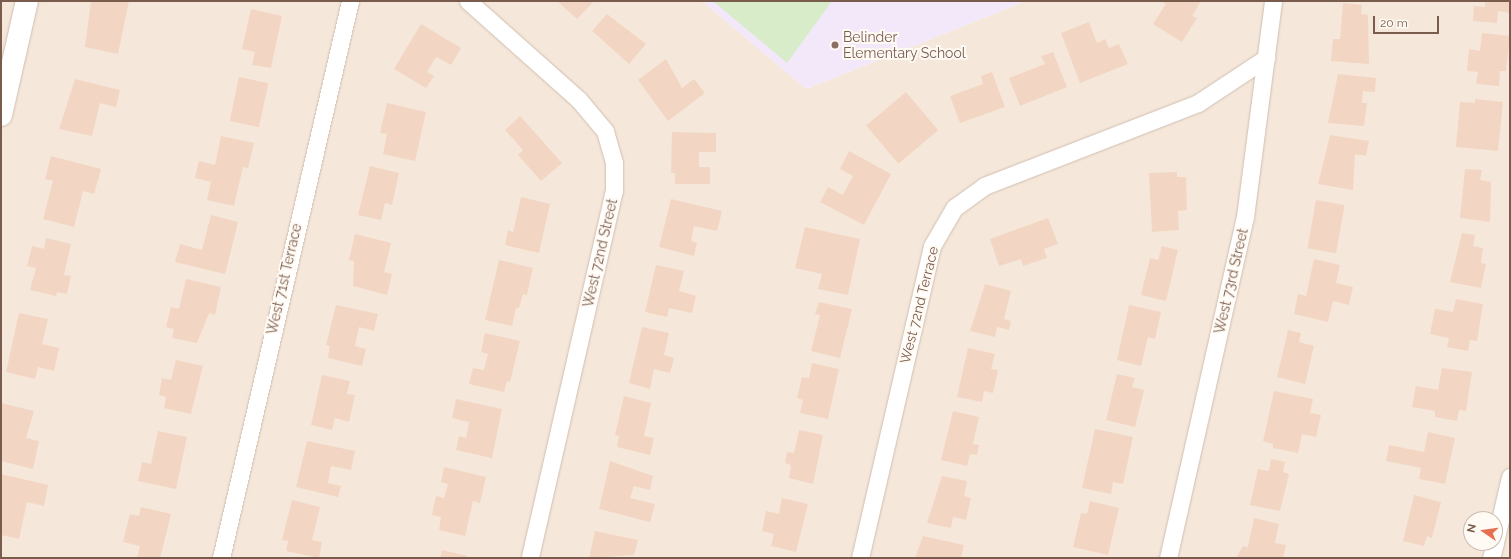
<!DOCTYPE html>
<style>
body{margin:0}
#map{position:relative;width:1511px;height:559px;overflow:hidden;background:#fdf6ec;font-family:Raleway,sans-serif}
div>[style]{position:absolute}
.residential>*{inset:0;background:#f5e8da}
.education>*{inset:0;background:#f3e8fa}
.green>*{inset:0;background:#d8ecc9}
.building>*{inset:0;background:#f3d5c3;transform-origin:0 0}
.roads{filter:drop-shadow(0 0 1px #d1beb0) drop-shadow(0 0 1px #d1beb0)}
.minor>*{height:17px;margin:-8.5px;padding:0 8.5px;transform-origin:8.5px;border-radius:8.5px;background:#fff}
.tertiary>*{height:22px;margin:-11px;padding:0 11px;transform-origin:11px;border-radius:11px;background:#fff}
.dots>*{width:11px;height:11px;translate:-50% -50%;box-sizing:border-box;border:2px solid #fffaf3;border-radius:50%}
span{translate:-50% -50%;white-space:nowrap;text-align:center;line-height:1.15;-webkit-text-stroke:4px #fffaf3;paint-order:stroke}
.education-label{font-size:14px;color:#785e54}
.left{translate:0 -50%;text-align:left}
.street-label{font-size:14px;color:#7a5c4d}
.frame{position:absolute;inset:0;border:2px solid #7a5c4d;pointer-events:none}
.north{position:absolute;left:1463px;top:511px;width:40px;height:40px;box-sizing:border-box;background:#fffaf3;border:1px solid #cabbb1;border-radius:50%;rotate:283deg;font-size:11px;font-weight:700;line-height:16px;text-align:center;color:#7a5c4d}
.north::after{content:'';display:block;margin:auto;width:14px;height:18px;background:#e76f51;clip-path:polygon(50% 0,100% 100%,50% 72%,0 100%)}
.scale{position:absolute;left:1373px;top:16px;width:66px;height:18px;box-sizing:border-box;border:2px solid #7a5c4d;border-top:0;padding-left:5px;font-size:12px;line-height:14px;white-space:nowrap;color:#7a5c4d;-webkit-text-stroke:3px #fffaf3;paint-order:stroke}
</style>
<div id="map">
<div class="residential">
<div style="clip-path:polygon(evenodd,1px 1px,702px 1px,806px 89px,1026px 1px,1510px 1px,1510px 558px,1px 558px,1px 1px,1471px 519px,1495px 519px,1495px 543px,1471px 543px,1471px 519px)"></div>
</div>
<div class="education">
<div style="clip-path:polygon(702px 1px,1026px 1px,806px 89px)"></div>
</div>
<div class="green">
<div style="clip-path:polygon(713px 1px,832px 1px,787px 63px)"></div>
</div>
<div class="building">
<div style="clip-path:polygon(91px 1px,129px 1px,118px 54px,85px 47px)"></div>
<div style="clip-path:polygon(557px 1px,594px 1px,577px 19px)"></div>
<div style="clip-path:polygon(1161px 1px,1201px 1px,1192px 16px,1197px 18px,1182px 42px,1153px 24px,1166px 4px)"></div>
<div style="clip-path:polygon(1485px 1px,1510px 1px,1510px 13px,1498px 11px,1497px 23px,1473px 21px,1474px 6px,1485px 7px)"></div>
<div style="clip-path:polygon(1343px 3px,1362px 5px,1361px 14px,1368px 15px,1369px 64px,1331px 61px,1333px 39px,1340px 39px)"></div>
<div style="clip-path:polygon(251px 9px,282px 16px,271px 68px,252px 65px,255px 52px,242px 49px)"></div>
<div style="clip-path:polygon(607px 14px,646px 44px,629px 64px,592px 31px)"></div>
<div style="clip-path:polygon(1089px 22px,1097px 43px,1105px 39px,1109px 48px,1119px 44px,1128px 64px,1080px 83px,1061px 33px)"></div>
<div style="clip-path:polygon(421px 24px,461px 48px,451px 65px,436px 57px,427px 72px,434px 76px,426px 88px,394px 69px)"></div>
<div style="clip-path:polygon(1482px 33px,1510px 36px,1506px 71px,1500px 71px,1499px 86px,1476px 84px,1478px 72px,1467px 71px,1469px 49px,1480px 51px)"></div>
<div style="clip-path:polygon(1053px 52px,1067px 87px,1020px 106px,1009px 78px,1045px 64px,1041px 56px)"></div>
<div style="clip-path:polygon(666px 59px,682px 88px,694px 79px,705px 93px,668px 121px,638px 80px)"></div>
<div style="clip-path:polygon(992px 72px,1005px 107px,960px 123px,950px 96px,983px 84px,981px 76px)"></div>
<div style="clip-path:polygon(1338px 74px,1376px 78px,1375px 92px,1363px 91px,1362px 103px,1367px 103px,1364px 126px,1328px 123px)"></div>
<div style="left:239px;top:77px;width:30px;height:45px;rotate:12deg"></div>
<div style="clip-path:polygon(75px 79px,120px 90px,116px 107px,100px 103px,92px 136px,59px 129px)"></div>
<div style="left:906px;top:92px;width:50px;height:52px;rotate:50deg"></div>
<div style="clip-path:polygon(1475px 99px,1503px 102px,1498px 151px,1456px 147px,1460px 102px,1475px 103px)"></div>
<div style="clip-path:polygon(387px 103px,426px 112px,415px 161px,383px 154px,387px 134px,380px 133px)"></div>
<div style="clip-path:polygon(520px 116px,562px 163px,541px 181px,518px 155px,523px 150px,505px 130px)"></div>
<div style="clip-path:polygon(672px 132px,716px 133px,716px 152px,699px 152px,699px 167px,710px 167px,710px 184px,675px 184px,675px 173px,671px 173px)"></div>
<div style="clip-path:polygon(1330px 135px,1369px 141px,1366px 156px,1355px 154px,1353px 190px,1318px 184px)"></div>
<div style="clip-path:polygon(221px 136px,254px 143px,248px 168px,243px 167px,234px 206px,207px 200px,211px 182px,195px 178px,199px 161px,215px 165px)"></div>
<div style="clip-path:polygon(849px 151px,891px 174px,864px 225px,820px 202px,828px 187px,843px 195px,853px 176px,840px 169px)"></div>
<div style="clip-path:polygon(51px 156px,101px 169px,94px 194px,83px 191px,74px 227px,43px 219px,53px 181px,45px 179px)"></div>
<div style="clip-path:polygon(370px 166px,399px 173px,392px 205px,385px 203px,381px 220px,358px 215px)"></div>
<div style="clip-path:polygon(1465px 169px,1482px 170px,1480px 180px,1491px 182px,1490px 222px,1460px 218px)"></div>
<div style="clip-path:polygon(1177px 172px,1177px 177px,1186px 177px,1187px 210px,1178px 211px,1179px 230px,1152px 232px,1149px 173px)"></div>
<div style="clip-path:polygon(521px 197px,550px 204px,539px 253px,505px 245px,508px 230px,513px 232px)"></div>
<div style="clip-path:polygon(671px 199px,722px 211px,717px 231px,694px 226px,691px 241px,697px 243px,694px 256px,659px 247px)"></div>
<div style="left:1316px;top:200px;width:29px;height:49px;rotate:10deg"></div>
<div style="clip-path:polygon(211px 215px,238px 222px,225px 274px,175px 262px,180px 244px,202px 250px)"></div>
<div style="clip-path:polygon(1048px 218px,1058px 244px,1044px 249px,1047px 258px,1023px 266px,1021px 259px,999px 266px,990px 239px)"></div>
<div style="clip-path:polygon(805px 227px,860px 239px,848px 295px,818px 289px,822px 274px,795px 268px)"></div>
<div style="clip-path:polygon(1462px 233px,1475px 235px,1473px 246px,1483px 248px,1481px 263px,1486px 264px,1481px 288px,1450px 282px)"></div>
<div style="clip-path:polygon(355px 234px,391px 243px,384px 272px,392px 274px,387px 295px,353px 286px,354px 261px,349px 260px)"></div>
<div style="clip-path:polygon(46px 238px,71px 244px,64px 275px,71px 276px,67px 294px,57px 292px,56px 296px,30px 290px,36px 268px,27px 266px,32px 246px,44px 249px)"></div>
<div style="clip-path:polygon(1162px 246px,1178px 250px,1166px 301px,1141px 295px,1150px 258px,1158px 260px)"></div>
<div style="clip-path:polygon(1314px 259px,1340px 265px,1336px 283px,1353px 287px,1349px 305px,1333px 301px,1328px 322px,1294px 314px,1298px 294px,1306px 296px)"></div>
<div style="clip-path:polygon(499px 260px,533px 268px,527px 295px,523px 294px,519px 308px,516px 308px,512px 326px,485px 320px)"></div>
<div style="clip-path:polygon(656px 265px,684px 271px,679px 291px,696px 296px,692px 313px,669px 308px,667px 317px,645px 312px)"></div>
<div style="clip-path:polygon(186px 279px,221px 287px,215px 315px,209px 313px,197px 343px,172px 338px,174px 329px,166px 327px,171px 307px,179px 309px)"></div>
<div style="clip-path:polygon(985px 284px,1011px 291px,1004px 319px,1011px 321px,1009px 330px,997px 327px,995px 337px,970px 331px)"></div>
<div style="clip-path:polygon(1456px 299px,1483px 304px,1477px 341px,1470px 340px,1468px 351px,1447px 347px,1449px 338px,1430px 334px,1435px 309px,1453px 312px)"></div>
<div style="clip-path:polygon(819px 302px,852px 309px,840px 358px,811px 351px,820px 315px,815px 314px)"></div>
<div style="clip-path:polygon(336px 305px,378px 314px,374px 331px,359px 327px,355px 346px,366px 349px,362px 366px,328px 358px,330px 346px,326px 345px)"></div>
<div style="clip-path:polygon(1129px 305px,1161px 312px,1155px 339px,1148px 337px,1141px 366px,1117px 360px)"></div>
<div style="clip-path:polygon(19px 313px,48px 319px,42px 344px,59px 348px,54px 371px,38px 367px,35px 379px,6px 372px)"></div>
<div style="clip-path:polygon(642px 327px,669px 333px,664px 355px,674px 358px,670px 373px,654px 369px,650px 389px,629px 383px)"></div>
<div style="clip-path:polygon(1288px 330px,1301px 333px,1299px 342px,1314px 346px,1305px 384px,1277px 377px)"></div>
<div style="clip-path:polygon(485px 333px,520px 341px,510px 382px,507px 381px,504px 392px,469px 384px,473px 368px,484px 370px,488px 354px,481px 352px)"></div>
<div style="clip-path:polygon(968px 348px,995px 354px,991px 369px,998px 370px,993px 393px,984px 391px,982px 402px,957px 397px)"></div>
<div style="clip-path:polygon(176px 360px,203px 366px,191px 414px,164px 408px,166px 397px,159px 395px,162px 378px,171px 380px)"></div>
<div style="clip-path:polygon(812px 363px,839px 369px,828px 419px,800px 413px,803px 400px,797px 398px,802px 377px,809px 378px)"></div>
<div style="clip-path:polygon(1442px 368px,1472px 372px,1466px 411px,1459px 410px,1457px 421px,1435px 417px,1435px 411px,1412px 407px,1416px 386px,1438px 390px)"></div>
<div style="clip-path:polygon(1117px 374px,1135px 378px,1132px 387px,1144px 390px,1135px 427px,1106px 420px)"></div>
<div style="clip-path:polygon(322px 375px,350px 381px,347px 394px,355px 395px,349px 422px,335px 418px,332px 430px,311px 425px)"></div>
<div style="clip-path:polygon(1274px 391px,1313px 399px,1310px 413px,1321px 415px,1316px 437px,1302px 434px,1298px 453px,1273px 448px,1273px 444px,1263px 441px)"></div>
<div style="clip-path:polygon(624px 396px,651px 403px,644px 436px,654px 438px,650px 455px,617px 447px,619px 436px,615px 435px)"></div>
<div style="clip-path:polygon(456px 399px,502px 409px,492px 458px,456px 450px,459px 436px,466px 438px,469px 422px,452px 418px)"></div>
<div style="clip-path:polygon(1px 403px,34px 411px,26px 438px,39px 441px,33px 469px,1px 461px)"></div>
<div style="clip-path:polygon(953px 411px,979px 417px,973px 444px,979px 445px,977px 455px,970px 454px,967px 466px,941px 460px)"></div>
<div style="clip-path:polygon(1095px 429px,1133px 437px,1123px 484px,1113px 482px,1111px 494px,1082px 488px)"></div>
<div style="clip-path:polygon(799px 430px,823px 435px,813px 484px,789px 478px,791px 465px,785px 463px,787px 452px,794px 453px)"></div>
<div style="clip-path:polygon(158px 431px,187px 437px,176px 489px,138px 481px,142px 462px,151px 464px)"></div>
<div style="clip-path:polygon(1428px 432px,1455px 438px,1445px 484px,1419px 479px,1421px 468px,1386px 461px,1389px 445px,1424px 452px)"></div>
<div style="clip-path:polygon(307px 441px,355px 451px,351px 470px,331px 466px,328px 483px,341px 486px,338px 497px,296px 487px)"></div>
<div style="clip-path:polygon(1271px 459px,1285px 462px,1283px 472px,1289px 474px,1280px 511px,1250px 505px,1258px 469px,1269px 471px)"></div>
<div style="clip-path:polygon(610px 461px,653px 476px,650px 490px,634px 486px,630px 498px,655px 504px,650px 522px,599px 509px)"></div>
<div style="clip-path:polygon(444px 467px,486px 477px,480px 503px,473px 501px,465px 536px,439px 530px,441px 517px,432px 515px,436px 496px,444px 498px,448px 484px,441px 482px)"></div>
<div style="clip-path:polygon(1px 474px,48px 485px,44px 506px,27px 502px,19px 539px,1px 535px)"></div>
<div style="clip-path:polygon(942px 476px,967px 481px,964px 496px,971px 498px,966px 520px,953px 517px,951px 528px,927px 523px)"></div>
<div style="clip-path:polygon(1414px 495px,1441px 502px,1432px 538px,1427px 536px,1424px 546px,1403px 541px)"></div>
<div style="clip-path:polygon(782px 498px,808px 504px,796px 552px,771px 546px,774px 534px,762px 531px,766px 511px,779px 514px)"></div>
<div style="clip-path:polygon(292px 500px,320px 507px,312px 540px,322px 542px,319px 558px,286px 551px,288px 541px,282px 540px)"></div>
<div style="clip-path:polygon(1090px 501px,1119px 508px,1108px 555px,1073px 547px,1081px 513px,1087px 514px)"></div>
<div style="clip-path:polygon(141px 507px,171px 514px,160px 558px,137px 558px,140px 546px,123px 542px,130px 514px,139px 516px)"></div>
<div style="clip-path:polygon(1254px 518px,1279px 524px,1275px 543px,1286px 545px,1283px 558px,1236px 558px,1243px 546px,1248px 547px)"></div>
<div style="clip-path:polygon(595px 531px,638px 540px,634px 555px,589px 558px)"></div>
<div style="clip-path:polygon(923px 536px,964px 545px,961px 558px,915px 558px)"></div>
<div style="clip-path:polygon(442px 550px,468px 556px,467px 558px,440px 558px)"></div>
</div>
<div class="roads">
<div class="minor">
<div style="left:468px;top:1px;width:149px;rotate:41.7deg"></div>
<div style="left:579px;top:100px;width:40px;rotate:50deg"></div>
<div style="left:605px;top:131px;width:33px;rotate:74deg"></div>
<div style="left:614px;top:163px;width:27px;rotate:90deg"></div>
<div style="left:614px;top:190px;width:377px;rotate:102.9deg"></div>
<div style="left:1495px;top:542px;width:67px;rotate:-77deg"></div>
<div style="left:221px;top:558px;width:572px;rotate:-76.96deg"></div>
<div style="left:860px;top:558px;width:320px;rotate:-77deg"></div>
<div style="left:932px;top:246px;width:44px;rotate:-59.9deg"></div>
<div style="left:954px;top:208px;width:37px;rotate:-36deg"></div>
<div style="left:984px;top:186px;width:230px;rotate:-21.2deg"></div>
<div style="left:1198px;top:103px;width:82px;rotate:-33.5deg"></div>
<div style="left:1168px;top:558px;width:350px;rotate:-77.3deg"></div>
<div style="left:1245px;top:217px;width:218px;rotate:-82.6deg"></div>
<div style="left:1491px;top:558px;width:16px;rotate:-75deg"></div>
</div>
<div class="tertiary">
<div style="left:1px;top:115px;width:117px;rotate:-77.2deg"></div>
</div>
</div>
<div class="dots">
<div style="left:835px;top:45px;background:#8d6e63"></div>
</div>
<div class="education-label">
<span class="left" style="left:843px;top:45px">Belinder<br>Elementary School</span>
</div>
<div class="street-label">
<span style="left:600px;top:253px;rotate:-77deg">West 72nd Street</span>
<span style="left:284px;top:279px;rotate:-77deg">West 71st Terrace</span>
<span style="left:1231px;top:281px;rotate:-77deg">West 73rd Street</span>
<span style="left:919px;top:305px;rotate:-76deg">West 72nd Terrace</span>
</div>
<div class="frame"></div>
<div class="north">N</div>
<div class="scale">20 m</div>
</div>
